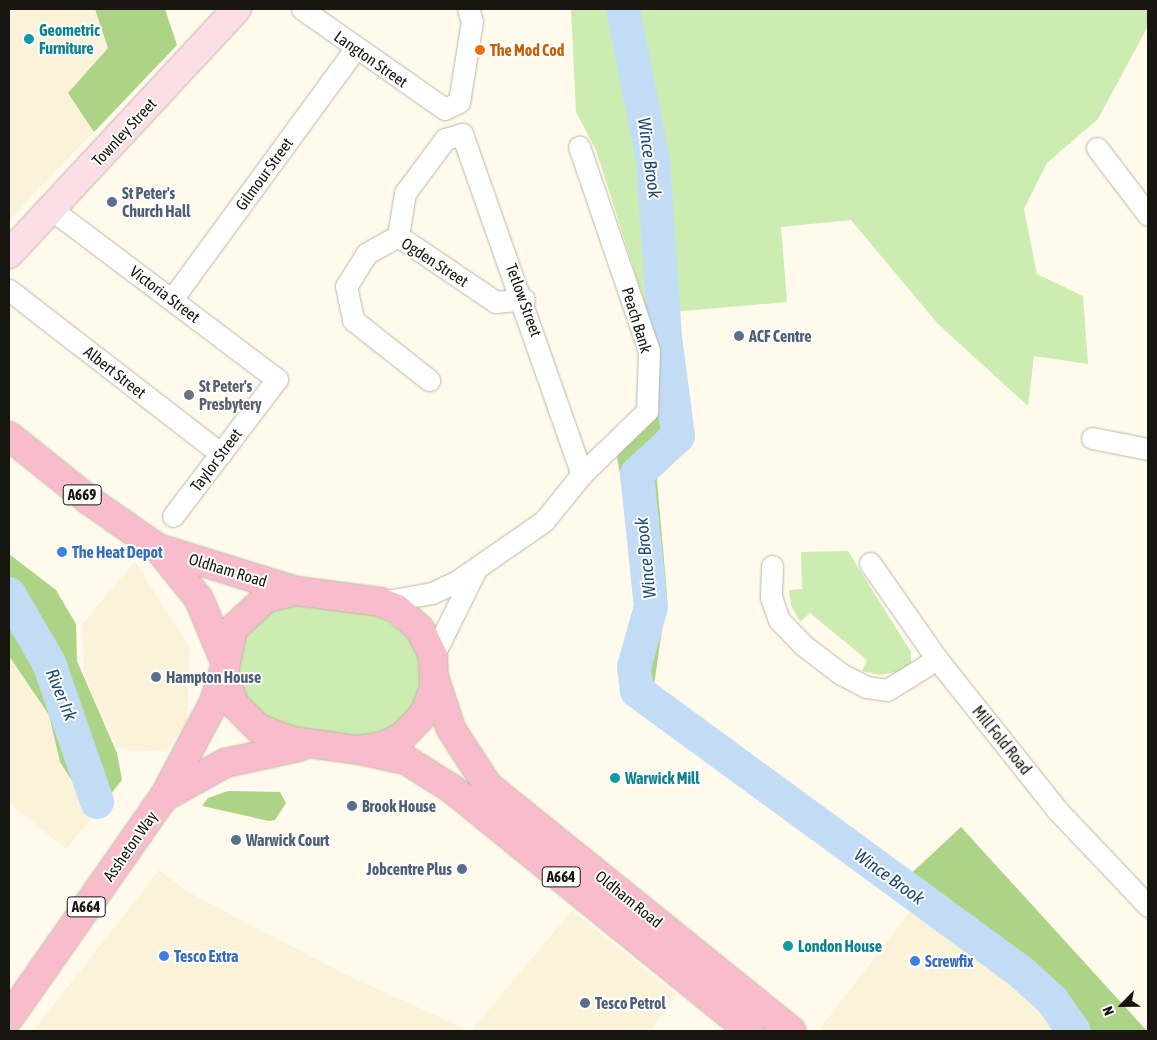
<!DOCTYPE html>
<style>
body{margin:0}
#map{position:relative;width:1157px;height:1040px;overflow:hidden;background:#fffaec;font-family:"Asap Condensed",sans-serif}
div>[style]{position:absolute}
.built>*{inset:0;background:#fbf3d9}
.green>*{inset:0;background:#cdecb2}
.forest>*{inset:0;background:#acd386}
.river>*{height:34px;margin:-17px;padding:0 17px;transform-origin:17px;border-radius:17px;background:#c3dcf6}
.roads{filter:drop-shadow(0 0 1px #bbb6a4) drop-shadow(0 0 1px #bbb6a4)}
.street>*{height:21px;margin:-10.5px;padding:0 10.5px;transform-origin:10.5px;border-radius:10.5px;background:#fff}
.secondary>*{height:28px;margin:-14px;padding:0 14px;transform-origin:14px;border-radius:14px;background:#fcdee6}
.primary>*{height:28px;margin:-14px;padding:0 14px;transform-origin:14px;border-radius:14px;background:#f9bccc}
.dots>*{width:14px;height:14px;translate:-50% -50%;box-sizing:border-box;border:2px solid #fff;border-radius:50%}
span{translate:-50% -50%;white-space:nowrap;text-align:center;line-height:1.15;-webkit-text-stroke:4px #fff;paint-order:stroke}
.shield-label span{padding:1px 4px;background:#fff;border:1px solid;border-radius:4px;-webkit-text-stroke-width:0}
.shield-label{font-size:15px;color:#17150f;font-weight:700}
.culture-label{font-size:16px;color:#0d838f;font-weight:700}
.left{translate:0 -50%;text-align:left}
.food-label{font-size:16px;color:#c56008;font-weight:700}
.street-label{font-size:16px;color:#17150f}
.service-label{font-size:16px;color:#4e5e75;font-weight:700}
.right{translate:-100% -50%;text-align:right}
.worship-label{font-size:16px;color:#5b616d;font-weight:700}
.shop-label{font-size:16px;color:#366cbe;font-weight:700}
.water-label{font-size:18px;color:#1d4a73;font-style:italic}
.frame{position:absolute;inset:0;border:10px solid #17150f;pointer-events:none}
.north{position:absolute;left:1097px;top:980px;width:50px;height:50px;-webkit-text-stroke:4px #fff;paint-order:stroke;rotate:247deg;font-size:14px;font-weight:700;line-height:20px;text-align:center;color:#17150f}
.north::after{content:'';display:block;margin:auto;width:18px;height:22px;background:#17150f;clip-path:polygon(50% 0,100% 100%,50% 72%,0 100%)}
</style>
<div id="map">
<div class="built">
<div style="clip-path:polygon(9px 9px,106px 9px,131px 92px,9px 221px)"></div>
<div style="clip-path:polygon(135px 561px,190px 648px,187px 723px,166px 752px,117px 749px,84px 675px,82px 624px)"></div>
<div style="clip-path:polygon(9px 656px,49px 715px,60px 762px,94px 815px,66px 849px,9px 803px)"></div>
<div style="clip-path:polygon(159px 870px,188px 892px,345px 974px,470px 1031px,33px 1031px)"></div>
<div style="clip-path:polygon(912px 909px,1044px 1007px,1061px 1031px,818px 1031px)"></div>
<div style="clip-path:polygon(572px 910px,677px 995px,650px 1031px,471px 1031px)"></div>
</div>
<div class="green">
<div style="clip-path:polygon(571px 9px,1148px 9px,1148px 26px,1098px 119px,1047px 163px,1024px 209px,1037px 274px,1083px 296px,1088px 364px,1034px 356px,1028px 406px,938px 324px,851px 220px,781px 227px,787px 302px,648px 314px,596px 150px,576px 112px)"></div>
<div style="clip-path:polygon(848px 551px,911px 652px,911px 663px,897px 672px,880px 675px,862px 671px,867px 660px,810px 613px,800px 622px,791px 605px,789px 590px,802px 589px,801px 552px)"></div>
<div style="clip-path:polygon(297px 604px,377px 614px,410px 637px,421px 659px,422px 686px,413px 707px,395px 727px,358px 737px,295px 729px,265px 717px,245px 697px,237px 669px,244px 635px,271px 610px)"></div>
</div>
<div class="forest">
<div style="clip-path:polygon(95px 9px,165px 9px,177px 45px,94px 132px,68px 93px,108px 48px)"></div>
<div style="clip-path:polygon(680px 396px,679px 442px,659px 459px,657px 480px,667px 595px,654px 685px,904px 880px,961px 827px,1147px 1031px,1068px 1031px,1013px 973px,913px 900px,906px 904px,659px 716px,628px 675px,626px 658px,641px 595px,617px 457px,653px 408px)"></div>
<div style="clip-path:polygon(9px 554px,56px 590px,76px 624px,77px 661px,117px 753px,122px 780px,94px 815px,60px 762px,49px 715px,9px 656px)"></div>
<div style="clip-path:polygon(228px 791px,280px 792px,286px 803px,275px 820px,269px 821px,202px 806px,208px 798px)"></div>
</div>
<div class="river">
<div style="left:623px;top:9px;width:155px;rotate:78.8deg"></div>
<div style="left:653px;top:161px;width:176px;rotate:86.1deg"></div>
<div style="left:665px;top:337px;width:100px;rotate:82.5deg"></div>
<div style="left:678px;top:436px;width:56px;rotate:137.2deg"></div>
<div style="left:637px;top:474px;width:134px;rotate:84deg"></div>
<div style="left:651px;top:607px;width:62px;rotate:105.8deg"></div>
<div style="left:634px;top:667px;width:24px;rotate:83deg"></div>
<div style="left:637px;top:691px;width:479px;rotate:36.2deg"></div>
<div style="left:1023px;top:974px;width:39px;rotate:42deg"></div>
<div style="left:1052px;top:1000px;width:38px;rotate:55deg"></div>
<div style="left:9px;top:594px;width:80px;rotate:59.9deg"></div>
<div style="left:49px;top:663px;width:147px;rotate:70.9deg"></div>
</div>
<div class="roads">
<div class="street">
<div style="left:302px;top:9px;width:174px;rotate:35deg"></div>
<div style="left:445px;top:109px;width:16px;rotate:-27deg"></div>
<div style="left:459px;top:102px;width:82px;rotate:-80.9deg"></div>
<div style="left:472px;top:21px;width:13px;rotate:-108deg"></div>
<div style="left:1097px;top:148px;width:84px;rotate:52.7deg"></div>
<div style="left:51px;top:209px;width:283px;rotate:37deg"></div>
<div style="left:277px;top:379px;width:172px;rotate:127.2deg"></div>
<div style="left:398px;top:236px;width:44px;rotate:-80.8deg"></div>
<div style="left:405px;top:193px;width:67px;rotate:-53.5deg"></div>
<div style="left:445px;top:139px;width:18px;rotate:-16deg"></div>
<div style="left:462px;top:134px;width:361px;rotate:70.6deg"></div>
<div style="left:398px;top:236px;width:35px;rotate:151deg"></div>
<div style="left:367px;top:253px;width:39px;rotate:122deg"></div>
<div style="left:346px;top:286px;width:35px;rotate:78deg"></div>
<div style="left:353px;top:320px;width:97px;rotate:38.3deg"></div>
<div style="left:398px;top:236px;width:118px;rotate:34deg"></div>
<div style="left:496px;top:302px;width:28px;rotate:-6deg"></div>
<div style="left:9px;top:290px;width:268px;rotate:37.7deg"></div>
<div style="left:172px;top:299px;width:310px;rotate:-53.8deg"></div>
<div style="left:1092px;top:438px;width:57px;rotate:11.1deg"></div>
<div style="left:870px;top:563px;width:117px;rotate:55.1deg"></div>
<div style="left:937px;top:659px;width:194px;rotate:51.5deg"></div>
<div style="left:1058px;top:811px;width:131px;rotate:46.5deg"></div>
<div style="left:772px;top:566px;width:31px;rotate:92deg"></div>
<div style="left:771px;top:597px;width:24px;rotate:71deg"></div>
<div style="left:779px;top:620px;width:35px;rotate:46deg"></div>
<div style="left:803px;top:645px;width:48px;rotate:37.3deg"></div>
<div style="left:841px;top:674px;width:28px;rotate:27deg"></div>
<div style="left:866px;top:687px;width:21px;rotate:8deg"></div>
<div style="left:887px;top:690px;width:59px;rotate:-31.8deg"></div>
<div style="left:380px;top:602px;width:53px;rotate:-9.8deg"></div>
<div style="left:432px;top:593px;width:26px;rotate:-25deg"></div>
<div style="left:456px;top:582px;width:107px;rotate:-34.7deg"></div>
<div style="left:544px;top:521px;width:60px;rotate:-51deg"></div>
<div style="left:582px;top:474px;width:91px;rotate:-44.1deg"></div>
<div style="left:647px;top:411px;width:60px;rotate:-88.1deg"></div>
<div style="left:649px;top:351px;width:216px;rotate:-108.9deg"></div>
<div style="left:433px;top:656px;width:93px;rotate:-63.7deg"></div>
</div>
<div class="secondary">
<div style="left:9px;top:254px;width:335px;rotate:-47.1deg"></div>
</div>
<div class="primary">
<div style="left:9px;top:436px;width:104px;rotate:38.7deg"></div>
<div style="left:90px;top:501px;width:84px;rotate:34.8deg"></div>
<div style="left:159px;top:549px;width:64px;rotate:51.3deg"></div>
<div style="left:199px;top:599px;width:65px;rotate:67.4deg"></div>
<div style="left:161px;top:549px;width:141px;rotate:17.3deg"></div>
<div style="left:297px;top:591px;width:84px;rotate:7.5deg"></div>
<div style="left:380px;top:602px;width:18px;rotate:22deg"></div>
<div style="left:397px;top:609px;width:30px;rotate:41deg"></div>
<div style="left:420px;top:629px;width:30px;rotate:64deg"></div>
<div style="left:433px;top:656px;width:33px;rotate:88deg"></div>
<div style="left:434px;top:689px;width:27px;rotate:112deg"></div>
<div style="left:424px;top:714px;width:32px;rotate:134deg"></div>
<div style="left:402px;top:737px;width:21px;rotate:155deg"></div>
<div style="left:383px;top:746px;width:25px;rotate:171deg"></div>
<div style="left:358px;top:750px;width:67px;rotate:-172.2deg"></div>
<div style="left:292px;top:741px;width:36px;rotate:-159deg"></div>
<div style="left:258px;top:728px;width:34px;rotate:-135deg"></div>
<div style="left:234px;top:704px;width:34px;rotate:-107deg"></div>
<div style="left:224px;top:671px;width:43px;rotate:-77.9deg"></div>
<div style="left:233px;top:629px;width:45px;rotate:-43.2deg"></div>
<div style="left:266px;top:598px;width:32px;rotate:-13deg"></div>
<div style="left:435px;top:680px;width:52px;rotate:71.9deg"></div>
<div style="left:451px;top:729px;width:68px;rotate:57deg"></div>
<div style="left:488px;top:786px;width:390px;rotate:38.9deg"></div>
<div style="left:364px;top:751px;width:43px;rotate:12.1deg"></div>
<div style="left:406px;top:760px;width:54px;rotate:32.2deg"></div>
<div style="left:452px;top:789px;width:384px;rotate:39.1deg"></div>
<div style="left:164px;top:797px;width:70px;rotate:-29.1deg"></div>
<div style="left:225px;top:763px;width:76px;rotate:-12.2deg"></div>
<div style="left:9px;top:1018px;width:270px;rotate:-55deg"></div>
<div style="left:164px;top:797px;width:107px;rotate:-62.2deg"></div>
<div style="left:214px;top:702px;width:33px;rotate:-72deg"></div>
</div>
</div>
<div class="dots">
<div style="left:29px;top:39px;background:#0f9aa8"></div>
<div style="left:480px;top:50px;background:#e8710a"></div>
<div style="left:112px;top:202px;background:#5c6f8a"></div>
<div style="left:739px;top:336px;background:#5c6f8a"></div>
<div style="left:189px;top:395px;background:#6b7280"></div>
<div style="left:62px;top:552px;background:#3f7fe0"></div>
<div style="left:156px;top:677px;background:#5c6f8a"></div>
<div style="left:615px;top:778px;background:#0f9aa8"></div>
<div style="left:352px;top:806px;background:#5c6f8a"></div>
<div style="left:236px;top:840px;background:#5c6f8a"></div>
<div style="left:462px;top:869px;background:#5c6f8a"></div>
<div style="left:788px;top:946px;background:#0f9aa8"></div>
<div style="left:164px;top:956px;background:#3f7fe0"></div>
<div style="left:915px;top:961px;background:#3f7fe0"></div>
<div style="left:585px;top:1003px;background:#5c6f8a"></div>
</div>
<div class="shield-label">
<span style="left:82px;top:495px">A669</span>
<span style="left:561px;top:877px">A664</span>
<span style="left:86px;top:907px">A664</span>
</div>
<div class="culture-label">
<span class="left" style="left:39px;top:39px">Geometric<br>Furniture</span>
<span class="left" style="left:625px;top:778px">Warwick Mill</span>
<span class="left" style="left:798px;top:946px">London House</span>
</div>
<div class="food-label">
<span class="left" style="left:490px;top:50px">The Mod Cod</span>
</div>
<div class="street-label">
<span style="left:371px;top:59px;rotate:35deg">Langton Street</span>
<span style="left:124px;top:132px;rotate:-47deg">Townley Street</span>
<span style="left:264px;top:174px;rotate:-54deg">Gilmour Street</span>
<span style="left:435px;top:262px;rotate:33deg">Ogden Street</span>
<span style="left:165px;top:294px;rotate:37deg">Victoria Street</span>
<span style="left:524px;top:300px;rotate:70deg">Tetlow Street</span>
<span style="left:637px;top:320px;rotate:73deg">Peach Bank</span>
<span style="left:115px;top:372px;rotate:38deg">Albert Street</span>
<span style="left:216px;top:460px;rotate:-53deg">Taylor Street</span>
<span style="left:228px;top:570px;rotate:17deg">Oldham Road</span>
<span style="left:1002px;top:740px;rotate:51deg">Mill Fold Road</span>
<span style="left:130px;top:846px;rotate:-55deg">Assheton Way</span>
<span style="left:629px;top:899px;rotate:39deg">Oldham Road</span>
</div>
<div class="service-label">
<span class="left" style="left:122px;top:202px">St Peter's<br>Church Hall</span>
<span class="left" style="left:749px;top:336px">ACF Centre</span>
<span class="left" style="left:166px;top:677px">Hampton House</span>
<span class="left" style="left:362px;top:806px">Brook House</span>
<span class="left" style="left:246px;top:840px">Warwick Court</span>
<span class="right" style="left:452px;top:869px">Jobcentre Plus</span>
<span class="left" style="left:595px;top:1003px">Tesco Petrol</span>
</div>
<div class="worship-label">
<span class="left" style="left:199px;top:395px">St Peter's<br>Presbytery</span>
</div>
<div class="shop-label">
<span class="left" style="left:72px;top:552px">The Heat Depot</span>
<span class="left" style="left:174px;top:956px">Tesco Extra</span>
<span class="left" style="left:925px;top:961px">Screwfix</span>
</div>
<div class="water-label">
<span style="left:649px;top:158px;rotate:82deg">Wince Brook</span>
<span style="left:646px;top:558px;rotate:-96deg">Wince Brook</span>
<span style="left:61px;top:695px;rotate:68deg">River Irk</span>
<span style="left:889px;top:877px;rotate:36deg">Wince Brook</span>
</div>
<div class="frame"></div>
<div class="north">N</div>
</div>
